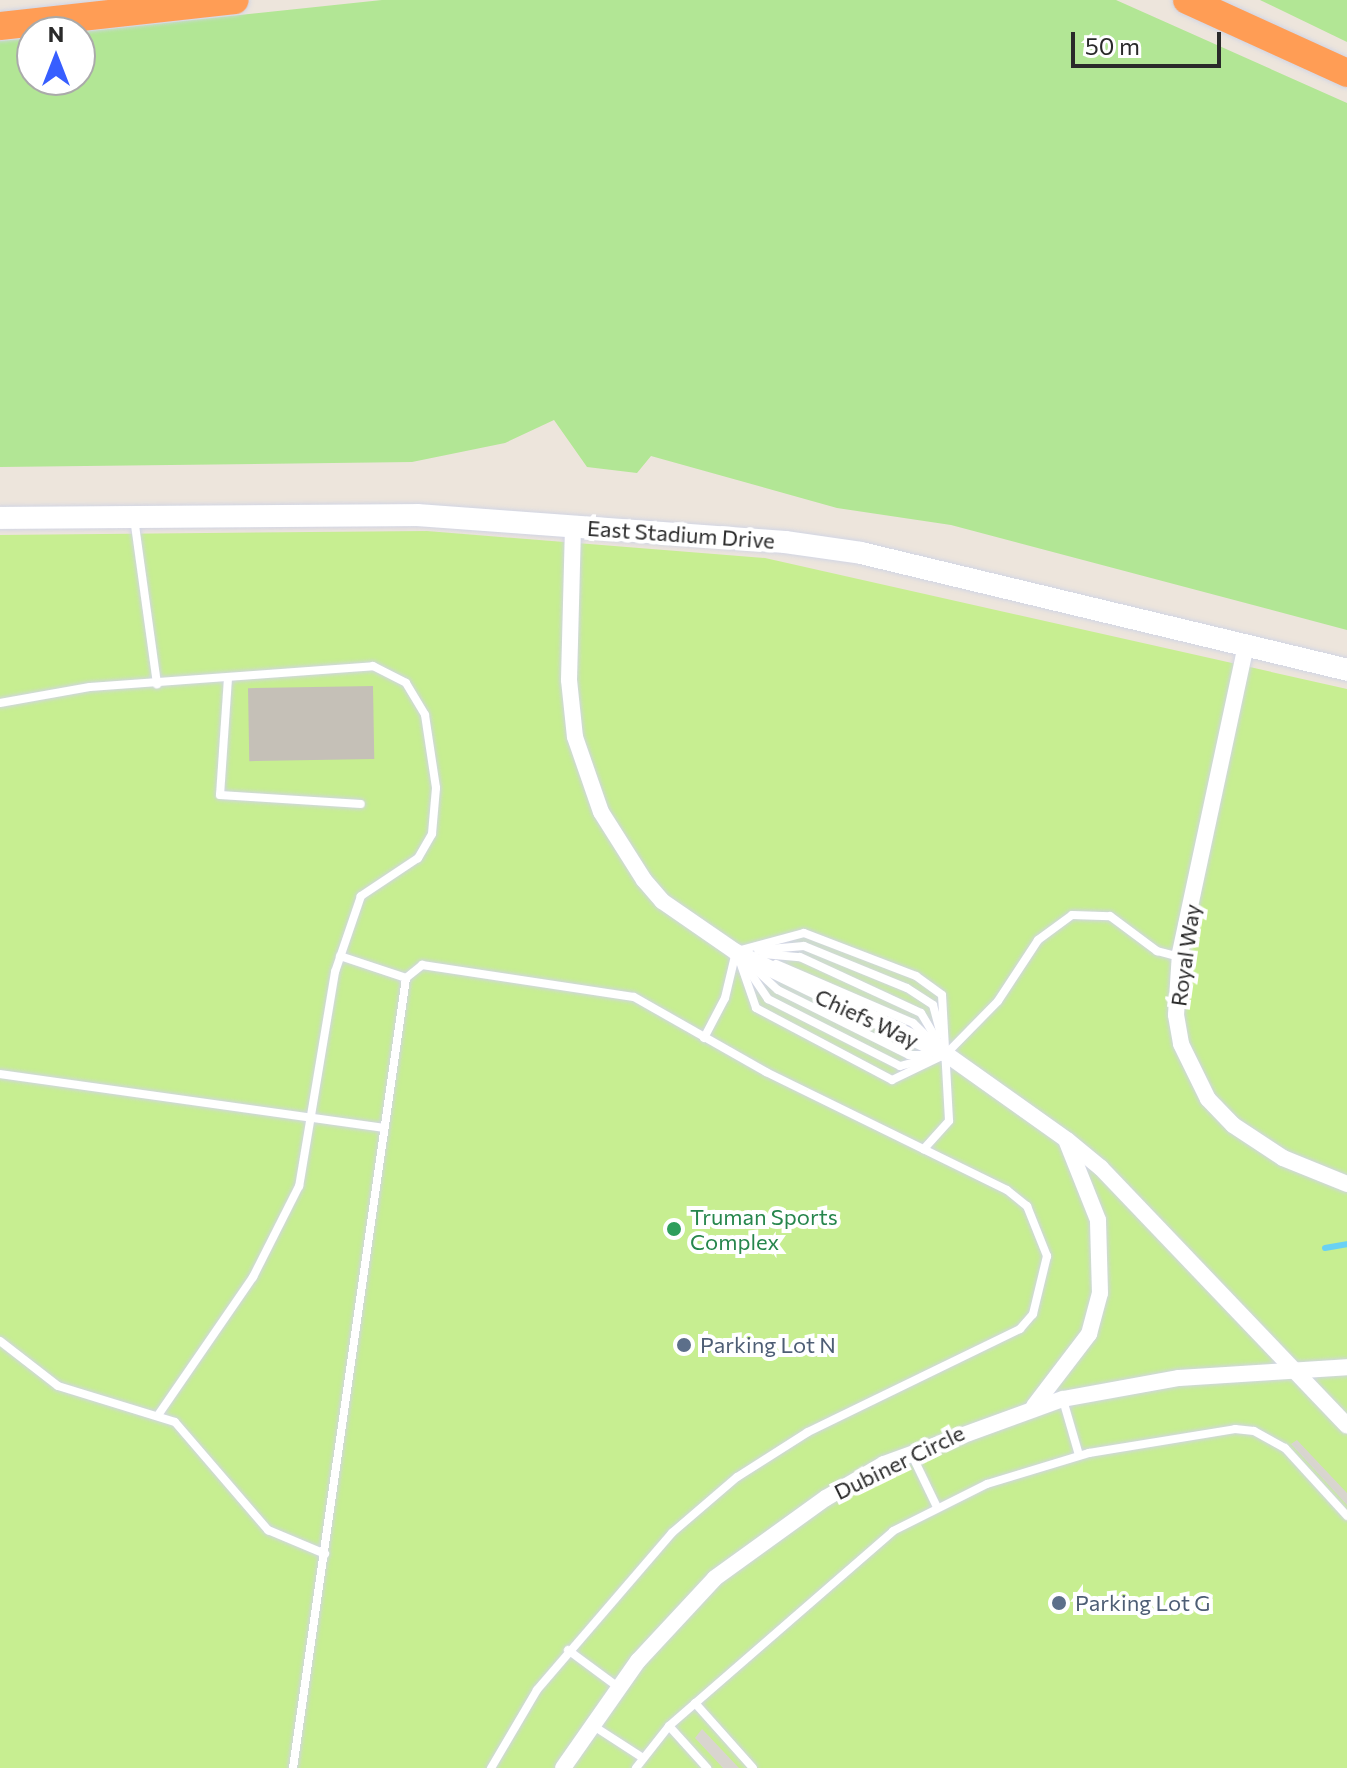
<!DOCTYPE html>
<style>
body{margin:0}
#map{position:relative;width:1347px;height:1768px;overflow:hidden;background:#ede5dc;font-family:Commissioner,sans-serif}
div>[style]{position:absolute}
.green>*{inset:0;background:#b2e695}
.pitch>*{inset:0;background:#c7ee91}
.plaza>*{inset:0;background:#d9d5cf}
.stream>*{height:6px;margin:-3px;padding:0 3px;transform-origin:3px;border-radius:3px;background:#69d1f4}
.building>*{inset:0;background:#c5c0b7;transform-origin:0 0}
.roads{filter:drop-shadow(0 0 2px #d1d5e4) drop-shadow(0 0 2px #d1d5e4)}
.lane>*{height:8px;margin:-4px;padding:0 4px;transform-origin:4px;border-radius:4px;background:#fff}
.street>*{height:16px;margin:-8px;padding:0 8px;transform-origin:8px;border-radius:8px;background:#fff}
.secondary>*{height:22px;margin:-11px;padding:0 11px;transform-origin:11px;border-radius:11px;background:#fff}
.highway>*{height:28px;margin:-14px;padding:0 14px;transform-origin:14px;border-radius:14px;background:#ff9d55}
.dots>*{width:22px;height:22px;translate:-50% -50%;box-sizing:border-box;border:4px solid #fff;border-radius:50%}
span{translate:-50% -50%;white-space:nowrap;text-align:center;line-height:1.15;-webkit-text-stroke:8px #fff;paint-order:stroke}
.street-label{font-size:22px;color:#2a2a2a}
.leisure-label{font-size:22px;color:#27864d}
.left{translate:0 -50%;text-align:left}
.service-label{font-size:22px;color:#4e5e75}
.north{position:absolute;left:16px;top:16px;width:80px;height:80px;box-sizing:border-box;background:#fff;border:2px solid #aaa;border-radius:50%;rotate:0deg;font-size:22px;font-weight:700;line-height:32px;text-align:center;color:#2a2a2a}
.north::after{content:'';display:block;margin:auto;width:28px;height:36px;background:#375eff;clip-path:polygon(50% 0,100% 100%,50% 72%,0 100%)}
.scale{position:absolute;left:1071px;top:32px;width:150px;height:36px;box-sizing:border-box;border:4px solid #2a2a2a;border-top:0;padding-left:10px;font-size:24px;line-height:28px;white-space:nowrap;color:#2a2a2a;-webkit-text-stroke:6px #fff;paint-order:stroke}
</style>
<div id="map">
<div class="green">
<div style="clip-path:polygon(382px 0,1116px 0,1347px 103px,1347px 630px,951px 525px,837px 508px,651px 456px,637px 473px,587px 467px,554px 420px,505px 443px,412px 462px,0 467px,0 41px,32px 38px,32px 80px,80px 80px,80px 32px)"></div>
<div style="clip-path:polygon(1260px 0,1347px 0,1347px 42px)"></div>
</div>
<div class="pitch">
<div style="clip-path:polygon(427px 531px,765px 558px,1347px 689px,1347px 1768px,0 1768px,0 535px)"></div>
</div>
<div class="plaza">
<div style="clip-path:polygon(1297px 1440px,1347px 1493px,1347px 1505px,1291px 1444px)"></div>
<div style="clip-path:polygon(702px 1729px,704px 1731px,739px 1768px,723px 1768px,695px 1738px)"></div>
</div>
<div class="stream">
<div style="left:1325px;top:1248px;width:22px;rotate:-10deg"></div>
</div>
<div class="building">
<div style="left:373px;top:686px;width:73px;height:125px;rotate:89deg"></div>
</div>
<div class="roads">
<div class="lane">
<div style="left:134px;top:518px;width:168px;rotate:82.1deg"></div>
<div style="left:228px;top:678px;width:117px;rotate:93.9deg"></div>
<div style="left:220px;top:795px;width:141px;rotate:3.7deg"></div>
<div style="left:0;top:703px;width:91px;rotate:-10.1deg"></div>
<div style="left:90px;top:687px;width:284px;rotate:-4.2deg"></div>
<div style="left:373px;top:666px;width:37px;rotate:27deg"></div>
<div style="left:406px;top:683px;width:37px;rotate:59deg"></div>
<div style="left:425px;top:715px;width:74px;rotate:81.4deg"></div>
<div style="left:436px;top:788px;width:46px;rotate:95deg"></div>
<div style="left:432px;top:834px;width:28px;rotate:120deg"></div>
<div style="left:418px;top:858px;width:69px;rotate:146.3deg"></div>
<div style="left:361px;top:896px;width:80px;rotate:108.9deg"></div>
<div style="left:335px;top:972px;width:217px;rotate:99.5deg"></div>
<div style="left:299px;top:1186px;width:102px;rotate:116.8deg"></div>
<div style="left:253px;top:1277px;width:168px;rotate:124.5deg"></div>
<div style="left:758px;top:950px;width:46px;rotate:-5deg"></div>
<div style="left:804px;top:946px;width:111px;rotate:22.2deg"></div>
<div style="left:907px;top:988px;width:31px;rotate:33deg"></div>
<div style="left:933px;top:1005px;width:30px;rotate:75deg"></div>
<div style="left:737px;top:951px;width:69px;rotate:-15deg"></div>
<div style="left:804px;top:933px;width:120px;rotate:21deg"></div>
<div style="left:916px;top:976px;width:32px;rotate:36deg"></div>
<div style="left:942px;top:995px;width:126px;rotate:86.8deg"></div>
<div style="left:949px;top:1121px;width:38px;rotate:132deg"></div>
<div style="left:737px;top:953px;width:58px;rotate:70.9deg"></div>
<div style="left:756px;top:1008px;width:154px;rotate:27.9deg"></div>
<div style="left:892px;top:1080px;width:60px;rotate:-25.7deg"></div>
<div style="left:946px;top:1054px;width:74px;rotate:-45.5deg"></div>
<div style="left:998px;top:1001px;width:73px;rotate:-56.7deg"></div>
<div style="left:1038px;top:940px;width:42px;rotate:-36.3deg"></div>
<div style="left:1072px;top:915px;width:38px;rotate:2deg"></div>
<div style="left:1110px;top:916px;width:59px;rotate:36.7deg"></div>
<div style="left:1157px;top:951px;width:23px;rotate:15deg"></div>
<div style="left:763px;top:954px;width:37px;rotate:5deg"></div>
<div style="left:800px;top:957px;width:133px;rotate:24.8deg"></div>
<div style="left:921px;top:1013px;width:43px;rotate:59.3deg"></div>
<div style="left:340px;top:956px;width:70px;rotate:18.4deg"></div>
<div style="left:743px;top:962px;width:45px;rotate:56deg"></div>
<div style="left:768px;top:999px;width:148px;rotate:26.9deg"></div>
<div style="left:900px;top:1066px;width:27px;rotate:-15deg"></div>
<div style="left:776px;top:964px;width:149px;rotate:23.3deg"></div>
<div style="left:913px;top:1023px;width:29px;rotate:44deg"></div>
<div style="left:752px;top:966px;width:35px;rotate:43deg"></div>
<div style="left:778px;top:990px;width:146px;rotate:26.4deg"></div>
<div style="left:909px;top:1055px;width:20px"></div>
<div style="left:704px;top:1038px;width:45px;rotate:-62.3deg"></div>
<div style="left:725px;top:998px;width:47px;rotate:-76.6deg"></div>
<div style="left:0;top:1074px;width:388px;rotate:8deg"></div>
<div style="left:0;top:1341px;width:73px;rotate:37.8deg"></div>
<div style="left:58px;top:1386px;width:122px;rotate:17.1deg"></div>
<div style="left:175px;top:1422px;width:143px;rotate:49.3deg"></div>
<div style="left:268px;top:1530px;width:62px;rotate:22.8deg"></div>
<div style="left:1063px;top:1400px;width:57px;rotate:73.8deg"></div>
<div style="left:911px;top:1453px;width:60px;rotate:64.3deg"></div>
<div style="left:568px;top:1650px;width:62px;rotate:36.5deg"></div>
<div style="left:695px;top:1703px;width:87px;rotate:48.3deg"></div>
<div style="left:592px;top:1725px;width:61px;rotate:32.9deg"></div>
<div style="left:669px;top:1726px;width:57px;rotate:47.9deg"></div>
<div style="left:293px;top:1768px;width:798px;rotate:-81.86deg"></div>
<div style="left:406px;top:978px;width:21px;rotate:-39deg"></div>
<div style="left:422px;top:965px;width:214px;rotate:8.6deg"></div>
<div style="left:634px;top:997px;width:152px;rotate:29.6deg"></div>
<div style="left:766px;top:1072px;width:268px;rotate:26.1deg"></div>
<div style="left:1007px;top:1190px;width:26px;rotate:39deg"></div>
<div style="left:1027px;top:1206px;width:54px;rotate:68.2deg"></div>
<div style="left:1047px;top:1256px;width:60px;rotate:103.6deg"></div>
<div style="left:1033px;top:1314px;width:20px;rotate:131deg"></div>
<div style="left:1020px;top:1329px;width:236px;rotate:154.1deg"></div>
<div style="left:808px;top:1432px;width:84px;rotate:147.6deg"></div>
<div style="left:737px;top:1477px;width:86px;rotate:139.3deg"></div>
<div style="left:672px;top:1533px;width:207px;rotate:130.7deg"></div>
<div style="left:537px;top:1690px;width:91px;rotate:120.5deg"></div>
<div style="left:636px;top:1768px;width:53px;rotate:-51.8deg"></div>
<div style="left:669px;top:1726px;width:297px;rotate:-41deg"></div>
<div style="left:893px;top:1531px;width:105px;rotate:-26.6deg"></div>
<div style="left:987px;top:1484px;width:107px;rotate:-16.9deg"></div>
<div style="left:1089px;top:1453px;width:148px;rotate:-9.3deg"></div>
<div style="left:1235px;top:1429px;width:19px;rotate:6deg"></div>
<div style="left:1254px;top:1431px;width:35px;rotate:29deg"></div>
<div style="left:1285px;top:1448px;width:92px;rotate:47.6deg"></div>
</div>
<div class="street">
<div style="left:573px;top:527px;width:153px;rotate:91.5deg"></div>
<div style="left:569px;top:680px;width:57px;rotate:84deg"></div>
<div style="left:575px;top:737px;width:79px;rotate:70.9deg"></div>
<div style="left:601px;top:812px;width:80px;rotate:57.7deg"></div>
<div style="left:644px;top:880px;width:28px;rotate:49deg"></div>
<div style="left:662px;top:901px;width:90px;rotate:34.6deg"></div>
<div style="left:736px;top:952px;width:233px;rotate:25.9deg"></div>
<div style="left:946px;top:1054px;width:148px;rotate:35.4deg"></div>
<div style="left:1067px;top:1140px;width:44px;rotate:39.5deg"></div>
<div style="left:1101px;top:1168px;width:356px;rotate:46.3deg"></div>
<div style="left:1246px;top:645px;width:315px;rotate:102.1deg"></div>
<div style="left:1180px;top:953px;width:62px;rotate:93.7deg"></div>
<div style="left:1176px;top:1015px;width:29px;rotate:80deg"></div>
<div style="left:1181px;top:1044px;width:61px;rotate:63.9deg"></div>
<div style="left:1208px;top:1099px;width:36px;rotate:46deg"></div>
<div style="left:1233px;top:1125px;width:60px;rotate:33.4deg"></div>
<div style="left:1283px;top:1158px;width:69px;rotate:22.1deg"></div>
<div style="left:1034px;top:1406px;width:91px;rotate:-52.6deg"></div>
<div style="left:1089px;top:1334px;width:42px;rotate:-75deg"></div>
<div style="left:1100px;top:1293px;width:73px;rotate:-91.6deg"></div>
<div style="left:1098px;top:1220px;width:84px;rotate:-111.7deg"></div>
<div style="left:563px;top:1768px;width:131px;rotate:-55deg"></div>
<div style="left:638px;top:1661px;width:113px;rotate:-47.1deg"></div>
<div style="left:715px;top:1578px;width:137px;rotate:-35.8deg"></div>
<div style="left:826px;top:1498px;width:67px;rotate:-30.4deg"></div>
<div style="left:884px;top:1464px;width:190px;rotate:-20deg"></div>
<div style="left:1063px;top:1399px;width:118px;rotate:-10.3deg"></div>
<div style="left:1179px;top:1378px;width:168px;rotate:-3.7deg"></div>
</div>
<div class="secondary">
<div style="left:0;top:518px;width:417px;rotate:-0.4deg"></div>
<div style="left:417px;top:515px;width:369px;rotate:4.2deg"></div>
<div style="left:785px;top:542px;width:77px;rotate:8.2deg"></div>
<div style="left:861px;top:553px;width:500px;rotate:13.5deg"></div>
</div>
<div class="highway">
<div style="left:1187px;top:0;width:176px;rotate:24.5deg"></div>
<div style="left:0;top:26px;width:236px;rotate:-6.3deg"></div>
</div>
</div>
<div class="dots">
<div style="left:674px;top:1229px;background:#2e9e5b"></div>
<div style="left:684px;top:1345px;background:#5c6f8a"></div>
<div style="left:1059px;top:1603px;background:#5c6f8a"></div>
</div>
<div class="street-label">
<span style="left:681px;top:534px;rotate:4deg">East Stadium Drive</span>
<span style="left:1185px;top:955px;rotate:-82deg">Royal Way</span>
<span style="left:867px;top:1018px;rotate:25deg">Chiefs Way</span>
<span style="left:899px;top:1462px;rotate:-26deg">Dubiner Circle</span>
</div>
<div class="leisure-label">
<span class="left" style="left:690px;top:1229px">Truman Sports<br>Complex</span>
</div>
<div class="service-label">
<span class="left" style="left:700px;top:1345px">Parking Lot N</span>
<span class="left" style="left:1075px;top:1603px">Parking Lot G</span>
</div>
<div class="north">N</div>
<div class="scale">50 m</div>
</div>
